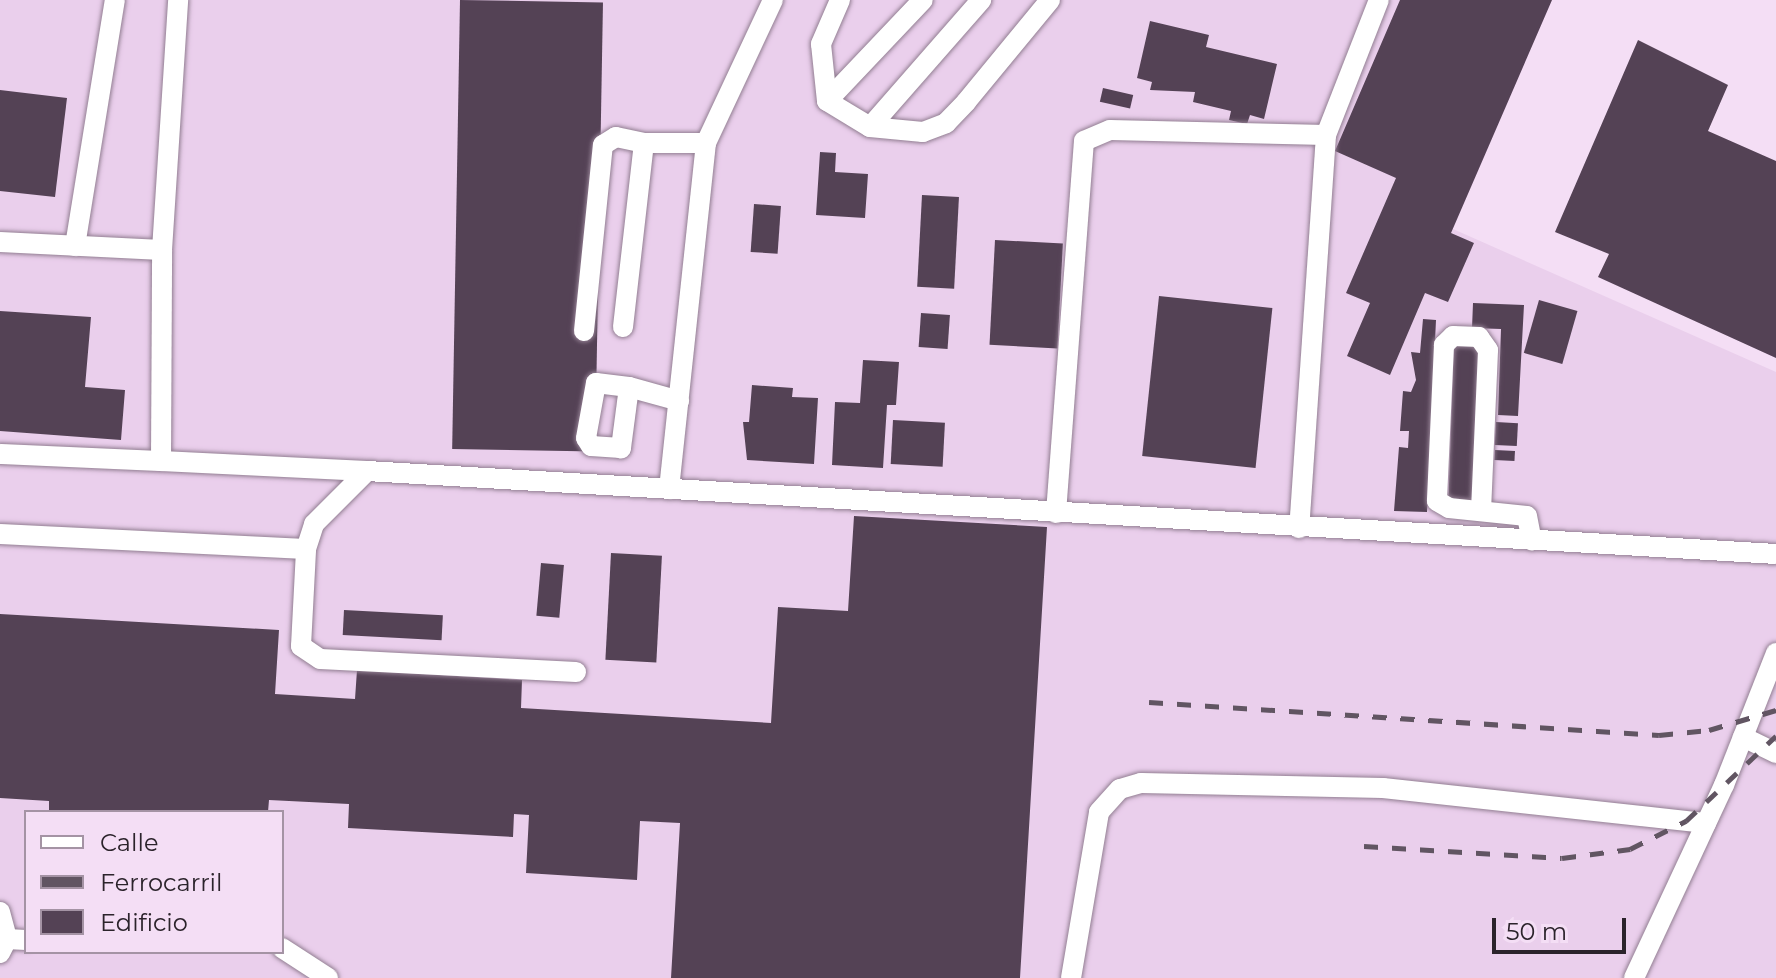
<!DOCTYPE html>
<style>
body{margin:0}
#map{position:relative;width:1776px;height:978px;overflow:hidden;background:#f4def5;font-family:Montserrat,sans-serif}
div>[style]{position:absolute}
.built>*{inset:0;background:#eacfec}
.building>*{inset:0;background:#544255;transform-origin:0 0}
.roads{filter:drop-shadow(0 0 2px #927e92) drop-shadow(0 0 2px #927e92)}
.minor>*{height:20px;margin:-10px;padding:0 10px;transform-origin:10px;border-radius:10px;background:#fff}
.rail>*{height:5px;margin-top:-2.5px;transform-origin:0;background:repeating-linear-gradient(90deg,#615562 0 14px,transparent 0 28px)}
span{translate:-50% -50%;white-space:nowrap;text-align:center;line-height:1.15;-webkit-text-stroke:8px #f4def5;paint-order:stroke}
.legend{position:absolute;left:24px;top:810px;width:260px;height:144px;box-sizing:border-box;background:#f4def5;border:2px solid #a493a4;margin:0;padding:10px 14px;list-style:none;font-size:24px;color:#2b232b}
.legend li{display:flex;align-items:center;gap:16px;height:40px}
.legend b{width:40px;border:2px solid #a493a4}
.scale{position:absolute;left:1492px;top:918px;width:134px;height:36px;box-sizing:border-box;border:4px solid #2b232b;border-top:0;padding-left:10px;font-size:24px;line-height:28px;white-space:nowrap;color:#2b232b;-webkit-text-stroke:6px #f4def5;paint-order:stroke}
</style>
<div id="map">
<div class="built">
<div style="clip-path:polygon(evenodd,0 0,1552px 0,1453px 229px,1776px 372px,1776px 978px,0 978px,0 0,26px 812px,282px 812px,282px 952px,26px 952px,26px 812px)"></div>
</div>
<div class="building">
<div style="left:460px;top:0;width:143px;height:449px;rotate:1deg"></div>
<div style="clip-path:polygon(1400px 0,1552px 0,1451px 233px,1474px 243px,1448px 302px,1425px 293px,1390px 375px,1347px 356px,1370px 303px,1346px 293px,1396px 178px,1335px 151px)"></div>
<div style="clip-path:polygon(1150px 21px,1209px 35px,1206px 47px,1277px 64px,1264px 119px,1250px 115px,1247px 124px,1229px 120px,1231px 111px,1193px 102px,1195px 92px,1150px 90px,1152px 82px,1137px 78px)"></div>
<div style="clip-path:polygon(1638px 40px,1728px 85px,1708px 131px,1776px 161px,1776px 358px,1598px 277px,1609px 254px,1555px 232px)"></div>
<div style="left:1103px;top:88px;width:31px;height:14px;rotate:13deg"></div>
<div style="clip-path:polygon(0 90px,67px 98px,55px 197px,0 191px)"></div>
<div style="clip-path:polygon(820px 152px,836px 153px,835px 172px,868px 174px,865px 218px,816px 215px)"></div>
<div style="left:922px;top:195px;width:37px;height:92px;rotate:3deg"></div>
<div style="left:754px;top:204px;width:27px;height:48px;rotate:4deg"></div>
<div style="left:995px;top:240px;width:68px;height:105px;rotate:3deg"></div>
<div style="left:1159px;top:296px;width:114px;height:161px;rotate:6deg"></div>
<div style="left:1539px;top:300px;width:40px;height:55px;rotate:16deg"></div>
<div style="clip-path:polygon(1473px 303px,1524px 305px,1518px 416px,1498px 415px,1501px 329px,1472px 328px)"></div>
<div style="clip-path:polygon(0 311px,91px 317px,85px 387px,125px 390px,121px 440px,0 431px)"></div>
<div style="left:921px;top:313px;width:29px;height:34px;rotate:4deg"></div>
<div style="clip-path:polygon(1423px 319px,1436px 320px,1427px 512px,1394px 511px,1399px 447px,1408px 448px,1409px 431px,1400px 431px,1403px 391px,1411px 392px,1416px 380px,1411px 352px,1420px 353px)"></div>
<div style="left:1454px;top:341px;width:26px;height:159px;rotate:2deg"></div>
<div style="clip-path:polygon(863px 360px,899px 362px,896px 405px,887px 405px,883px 468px,832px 465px,835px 402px,860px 403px)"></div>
<div style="clip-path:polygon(752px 385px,793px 388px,792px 397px,818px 398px,814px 464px,747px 460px,743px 422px,749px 422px)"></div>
<div style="left:893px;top:420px;width:52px;height:44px;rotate:3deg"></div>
<div style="left:1496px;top:422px;width:22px;height:23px;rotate:3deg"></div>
<div style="left:1495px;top:450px;width:20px;height:10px;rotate:3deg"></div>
<div style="clip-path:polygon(854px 516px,1047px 527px,1020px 978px,671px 978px,680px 823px,640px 821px,637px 880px,526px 873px,529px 815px,514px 814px,513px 837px,348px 828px,349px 804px,269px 800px,268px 812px,49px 812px,49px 801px,0 798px,0 614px,279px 630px,275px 694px,355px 699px,357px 670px,522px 680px,521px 708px,771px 723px,778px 607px,848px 611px)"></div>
<div style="left:611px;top:553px;width:51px;height:107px;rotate:3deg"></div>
<div style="left:541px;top:563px;width:23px;height:53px;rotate:5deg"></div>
<div style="left:344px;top:610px;width:99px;height:25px;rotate:3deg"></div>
</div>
<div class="roads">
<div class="minor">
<div style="left:840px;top:0;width:48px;rotate:113.4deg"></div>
<div style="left:821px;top:44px;width:57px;rotate:84deg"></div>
<div style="left:827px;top:101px;width:50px;rotate:31.2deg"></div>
<div style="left:870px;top:127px;width:53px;rotate:5.4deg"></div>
<div style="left:923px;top:132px;width:25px;rotate:-21deg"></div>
<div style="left:946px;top:123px;width:29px;rotate:-46deg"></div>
<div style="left:966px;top:102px;width:132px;rotate:-50.5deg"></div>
<div style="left:827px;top:101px;width:139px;rotate:-46.5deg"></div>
<div style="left:870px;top:127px;width:169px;rotate:-48.8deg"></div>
<div style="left:1326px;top:135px;width:145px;rotate:-68.6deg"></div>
<div style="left:0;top:242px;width:162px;rotate:2.8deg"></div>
<div style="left:75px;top:246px;width:249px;rotate:-80.8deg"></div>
<div style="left:623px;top:327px;width:185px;rotate:-83.5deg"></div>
<div style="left:644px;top:143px;width:62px"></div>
<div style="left:584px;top:331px;width:187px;rotate:-84.2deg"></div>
<div style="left:603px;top:145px;width:15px;rotate:-32deg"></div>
<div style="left:616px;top:137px;width:29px;rotate:12deg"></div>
<div style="left:629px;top:387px;width:62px;rotate:97.5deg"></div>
<div style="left:621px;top:448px;width:30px;rotate:-176deg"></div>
<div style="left:591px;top:446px;width:9px;rotate:-122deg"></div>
<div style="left:586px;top:438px;width:56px;rotate:-79.7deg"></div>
<div style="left:596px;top:383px;width:33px;rotate:7deg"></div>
<div style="left:629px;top:387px;width:52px;rotate:15.6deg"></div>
<div style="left:0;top:454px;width:161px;rotate:2.5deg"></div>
<div style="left:161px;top:461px;width:211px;rotate:-89.7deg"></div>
<div style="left:162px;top:250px;width:251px;rotate:-86.3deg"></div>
<div style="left:161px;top:461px;width:206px;rotate:2.8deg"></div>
<div style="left:669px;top:489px;width:348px;rotate:-83.9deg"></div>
<div style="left:706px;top:143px;width:158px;rotate:-64.9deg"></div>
<div style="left:1481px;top:511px;width:161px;rotate:-87.5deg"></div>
<div style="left:1488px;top:350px;width:16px;rotate:-125deg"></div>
<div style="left:1479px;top:337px;width:26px;rotate:-178deg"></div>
<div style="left:1453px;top:336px;width:13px;rotate:135deg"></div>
<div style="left:1444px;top:345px;width:156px;rotate:92.6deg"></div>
<div style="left:1437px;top:501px;width:14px;rotate:30deg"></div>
<div style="left:1449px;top:508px;width:78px;rotate:5.9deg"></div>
<div style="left:1527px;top:516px;width:25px;rotate:79deg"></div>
<div style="left:1056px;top:513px;width:373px;rotate:-85.7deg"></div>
<div style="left:1084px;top:141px;width:28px;rotate:-23deg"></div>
<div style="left:1110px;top:130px;width:216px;rotate:1.3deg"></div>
<div style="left:1326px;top:135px;width:394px;rotate:93.9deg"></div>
<div style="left:0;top:534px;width:306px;rotate:2.8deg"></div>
<div style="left:576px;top:672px;width:256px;rotate:-177.1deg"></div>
<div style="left:320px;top:659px;width:23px;rotate:-146deg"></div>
<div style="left:301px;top:646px;width:97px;rotate:-87deg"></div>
<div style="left:306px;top:549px;width:26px;rotate:-72deg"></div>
<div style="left:314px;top:524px;width:75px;rotate:-45deg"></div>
<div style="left:367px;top:471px;width:1411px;rotate:3.37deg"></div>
<div style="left:1743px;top:737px;width:37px;rotate:26deg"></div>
<div style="left:0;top:912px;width:28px;rotate:75deg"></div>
<div style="left:282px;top:948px;width:55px;rotate:33.1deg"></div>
<div style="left:0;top:953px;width:16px;rotate:-63deg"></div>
<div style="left:7px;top:939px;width:19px;rotate:3deg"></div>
<div style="left:1071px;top:978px;width:168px;rotate:-80.4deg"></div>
<div style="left:1099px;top:812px;width:31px;rotate:-48deg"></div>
<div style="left:1120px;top:789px;width:22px;rotate:-16deg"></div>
<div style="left:1141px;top:783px;width:242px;rotate:1.2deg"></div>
<div style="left:1383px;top:788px;width:325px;rotate:6.2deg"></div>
<div style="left:1634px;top:978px;width:213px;rotate:-65deg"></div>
<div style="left:1724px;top:785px;width:142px;rotate:-68.5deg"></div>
</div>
</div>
<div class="rail">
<div style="left:1149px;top:702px;width:511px;rotate:3.7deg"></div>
<div style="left:1659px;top:735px;width:50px;rotate:-5.7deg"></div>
<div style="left:1709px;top:730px;width:70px;rotate:-16.6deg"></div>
<div style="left:1364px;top:846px;width:198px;rotate:3.5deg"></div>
<div style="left:1562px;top:858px;width:69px;rotate:-7.5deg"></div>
<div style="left:1630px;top:849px;width:63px;rotate:-26.6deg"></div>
<div style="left:1686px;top:821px;width:124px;rotate:-43.4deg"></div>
</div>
<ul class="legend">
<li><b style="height:10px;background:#fff"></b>Calle</li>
<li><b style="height:10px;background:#615562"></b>Ferrocarril</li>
<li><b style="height:22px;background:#544255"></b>Edificio</li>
</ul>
<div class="scale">50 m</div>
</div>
